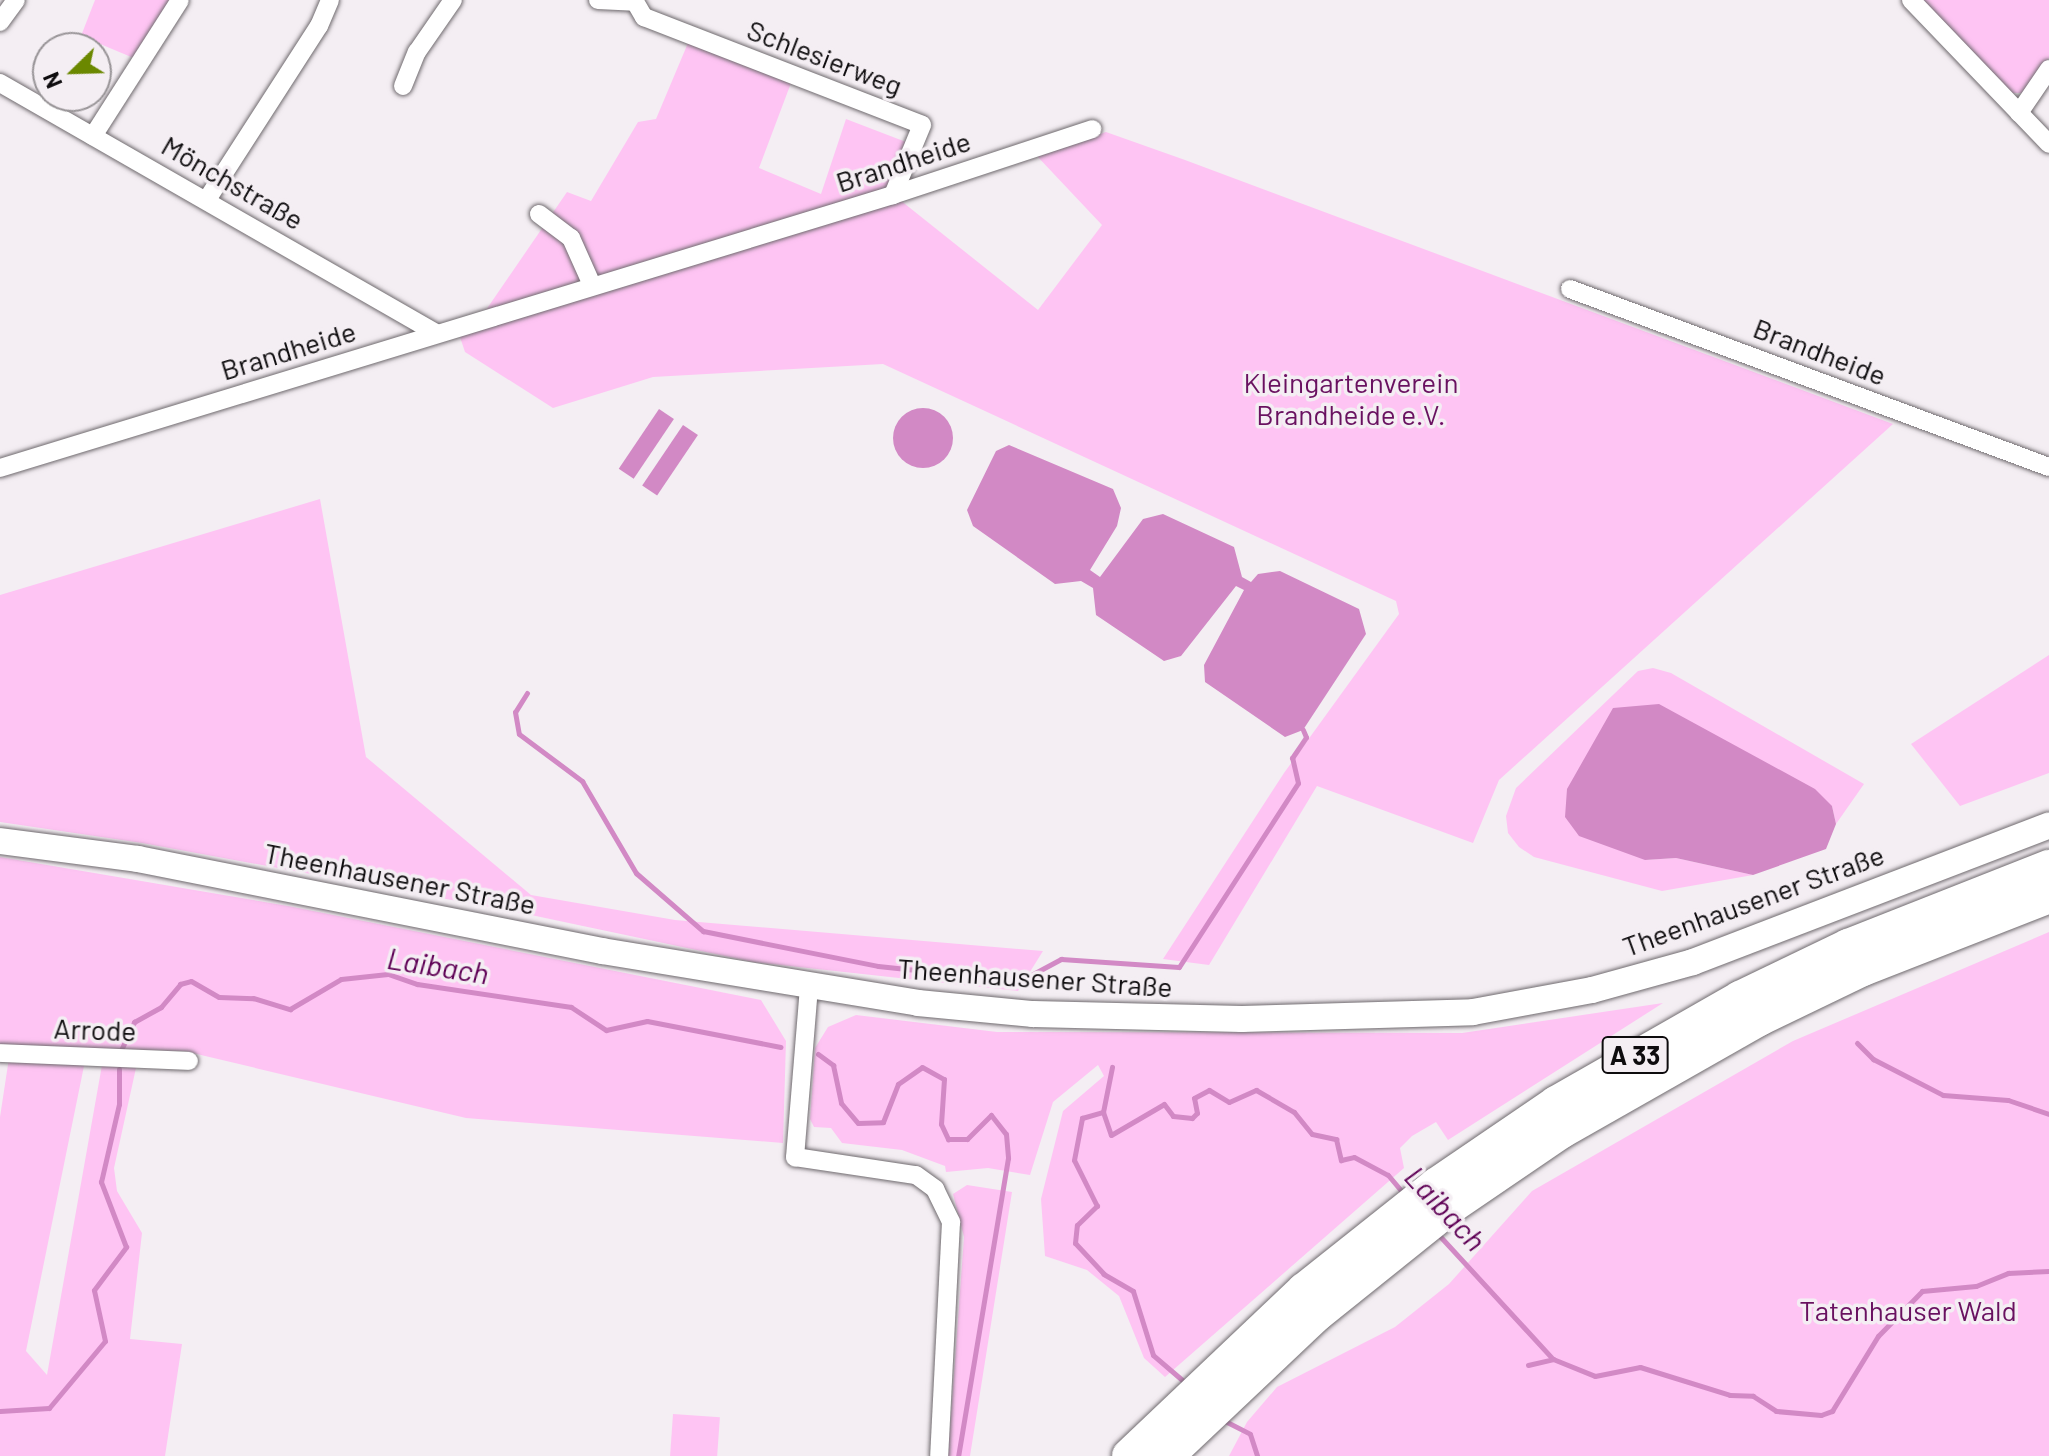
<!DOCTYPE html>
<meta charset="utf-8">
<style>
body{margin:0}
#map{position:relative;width:2049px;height:1456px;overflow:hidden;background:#f4eef3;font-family:Barlow,sans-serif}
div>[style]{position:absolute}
.green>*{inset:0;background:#fec4f3;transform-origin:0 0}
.water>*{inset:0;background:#d289c5;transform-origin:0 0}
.round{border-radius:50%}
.stream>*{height:5px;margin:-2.5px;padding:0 2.5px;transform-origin:2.5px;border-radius:2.5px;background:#d289c5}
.roads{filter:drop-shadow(0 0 2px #6f6a6e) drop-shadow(0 0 2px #6f6a6e)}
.street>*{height:18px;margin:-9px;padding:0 9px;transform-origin:9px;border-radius:9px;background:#fff}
.secondary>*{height:26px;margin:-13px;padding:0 13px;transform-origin:13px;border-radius:13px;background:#fff}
.highway>*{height:34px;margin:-17px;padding:0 17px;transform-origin:17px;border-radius:17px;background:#fff}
span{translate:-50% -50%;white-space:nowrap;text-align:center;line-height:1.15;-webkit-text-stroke:7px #f4eef3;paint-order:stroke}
.shield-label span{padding:2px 6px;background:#f4eef3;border:2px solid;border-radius:6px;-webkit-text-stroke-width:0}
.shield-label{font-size:26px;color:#0e0c0e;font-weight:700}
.street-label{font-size:28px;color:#0e0c0e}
.park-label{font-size:28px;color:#691160}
.water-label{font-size:30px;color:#5e0055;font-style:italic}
.north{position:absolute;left:32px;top:32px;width:80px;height:80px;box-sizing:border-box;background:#f4eef3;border:2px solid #989497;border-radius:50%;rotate:247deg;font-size:22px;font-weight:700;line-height:32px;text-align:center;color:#0e0c0e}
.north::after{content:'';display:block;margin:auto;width:28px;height:36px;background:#6b8800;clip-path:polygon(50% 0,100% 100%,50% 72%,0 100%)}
</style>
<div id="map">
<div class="green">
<div style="clip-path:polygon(95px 0,171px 0,136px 59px,81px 36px)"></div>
<div style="clip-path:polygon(1920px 0,2049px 0,2049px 58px,2025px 93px,2010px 93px)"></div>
<div style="clip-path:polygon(688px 43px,791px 83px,759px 168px,821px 194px,846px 119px,906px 142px,885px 192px,486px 310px,567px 192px,591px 201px,638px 122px,656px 119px)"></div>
<div style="clip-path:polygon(1106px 132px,1185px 160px,1893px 424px,1499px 780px,1473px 843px,1317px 786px,1209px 965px,1163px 959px,1284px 773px,1399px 614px,1396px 601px,883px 364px,653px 377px,553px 408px,465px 352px,459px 334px,900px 200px,1038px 310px,1102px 225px,1036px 155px)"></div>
<div style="clip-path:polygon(320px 499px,366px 757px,531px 895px,675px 920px,1043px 951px,1018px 991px,753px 962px,517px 912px,142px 843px,0 822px,0 595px)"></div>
<div style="clip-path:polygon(2049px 655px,2049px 773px,1960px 806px,1911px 744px)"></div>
<div style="clip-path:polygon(1653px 668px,1671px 673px,1864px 784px,1836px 824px,1832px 806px,1645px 860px,1676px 858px,1753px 875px,1662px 891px,1534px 857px,1519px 847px,1508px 833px,1506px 816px,1516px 788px,1638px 671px)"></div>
<div style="clip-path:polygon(0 857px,288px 906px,761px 1000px,786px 1041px,783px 1143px,466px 1118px,184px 1051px,0 1046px)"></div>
<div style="clip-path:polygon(2049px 932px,2049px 1456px,1229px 1456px,1247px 1422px,1277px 1387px,1395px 1327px,1449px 1284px,1532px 1191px,1793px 1041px)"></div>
<div style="clip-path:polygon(1663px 1003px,1448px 1140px,1436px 1122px,1412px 1136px,1400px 1148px,1404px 1168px,1165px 1377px,1144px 1358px,1119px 1296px,1087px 1270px,1045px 1256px,1041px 1199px,1063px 1111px,1104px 1076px,1098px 1065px,1053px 1102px,1030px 1175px,988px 1168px,946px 1172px,945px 1166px,902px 1150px,842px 1143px,831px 1128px,814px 1127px,810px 1119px,815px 1048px,828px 1027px,856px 1015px,997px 1032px,1462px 1033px)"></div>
<div style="clip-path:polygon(9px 1058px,85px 1061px,26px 1351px,47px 1375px,102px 1065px,136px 1068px,114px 1168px,117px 1191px,142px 1233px,130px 1339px,182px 1344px,165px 1456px,0 1456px,0 1117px)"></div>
<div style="clip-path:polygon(967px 1185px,1012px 1192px,970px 1456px,948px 1456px,964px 1237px,953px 1194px)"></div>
<div style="left:673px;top:1414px;width:47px;height:42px;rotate:4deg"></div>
</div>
<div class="water">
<div class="round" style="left:893px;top:408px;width:60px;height:60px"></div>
<div style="left:659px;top:409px;width:18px;height:72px;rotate:34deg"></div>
<div style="left:683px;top:425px;width:18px;height:73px;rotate:34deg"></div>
<div style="clip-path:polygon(1009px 445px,1113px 489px,1121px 508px,1117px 526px,1090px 570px,1100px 577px,1143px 519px,1163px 514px,1234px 547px,1242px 577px,1251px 582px,1258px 574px,1280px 571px,1359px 609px,1366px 634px,1303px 730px,1285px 737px,1205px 682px,1204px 665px,1244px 590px,1236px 586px,1181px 656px,1164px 661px,1096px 615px,1093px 588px,1081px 581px,1055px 584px,973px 526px,967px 510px,996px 451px)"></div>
<div style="clip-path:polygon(1659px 704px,1815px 789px,1832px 806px,1836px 824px,1826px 849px,1753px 875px,1676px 858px,1645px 860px,1579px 836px,1565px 817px,1567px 789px,1613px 708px)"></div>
</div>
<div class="stream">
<div style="left:527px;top:693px;width:22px;rotate:122deg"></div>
<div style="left:515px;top:712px;width:22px;rotate:80deg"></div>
<div style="left:519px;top:734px;width:79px;rotate:36.7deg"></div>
<div style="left:582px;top:781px;width:107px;rotate:59.6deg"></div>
<div style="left:636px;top:873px;width:89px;rotate:40.9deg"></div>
<div style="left:703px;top:931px;width:178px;rotate:11.3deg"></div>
<div style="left:878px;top:966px;width:143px;rotate:6deg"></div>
<div style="left:1020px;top:981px;width:47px;rotate:-28.2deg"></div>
<div style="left:1061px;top:959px;width:118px;rotate:3.9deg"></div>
<div style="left:1179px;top:967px;width:219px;rotate:-57.1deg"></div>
<div style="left:1298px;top:783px;width:26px;rotate:-103deg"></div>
<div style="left:1292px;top:758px;width:25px;rotate:-56deg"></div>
<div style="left:1306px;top:737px;width:8px;rotate:-113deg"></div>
<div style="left:1857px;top:1043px;width:23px;rotate:45deg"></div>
<div style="left:1873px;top:1059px;width:79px;rotate:27.2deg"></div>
<div style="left:1943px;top:1095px;width:65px;rotate:4.4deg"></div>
<div style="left:2008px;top:1100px;width:43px;rotate:18.9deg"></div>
<div style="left:122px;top:1048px;width:29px;rotate:-65deg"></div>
<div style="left:134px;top:1022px;width:31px;rotate:-29deg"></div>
<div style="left:161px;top:1007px;width:30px;rotate:-50deg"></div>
<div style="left:180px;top:984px;width:11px;rotate:-15deg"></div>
<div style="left:191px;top:981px;width:32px;rotate:30deg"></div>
<div style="left:219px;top:997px;width:34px;rotate:2deg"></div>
<div style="left:253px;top:998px;width:39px;rotate:17deg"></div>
<div style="left:290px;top:1009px;width:59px;rotate:-30.5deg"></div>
<div style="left:341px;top:979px;width:47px;rotate:-6.1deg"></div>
<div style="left:388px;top:974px;width:31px;rotate:19deg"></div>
<div style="left:417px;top:984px;width:156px;rotate:8.5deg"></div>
<div style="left:571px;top:1007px;width:42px;rotate:33.3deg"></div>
<div style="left:606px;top:1030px;width:42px;rotate:-12.4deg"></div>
<div style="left:647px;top:1021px;width:136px;rotate:11deg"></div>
<div style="left:818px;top:1054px;width:19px;rotate:36deg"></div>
<div style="left:833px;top:1065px;width:39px;rotate:78deg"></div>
<div style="left:841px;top:1103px;width:26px;rotate:50deg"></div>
<div style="left:858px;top:1123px;width:25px;rotate:-2deg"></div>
<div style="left:883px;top:1122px;width:41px;rotate:-68.5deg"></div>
<div style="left:898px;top:1084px;width:29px;rotate:-35deg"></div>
<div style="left:922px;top:1067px;width:25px;rotate:29deg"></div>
<div style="left:944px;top:1079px;width:45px;rotate:93.8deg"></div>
<div style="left:941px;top:1124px;width:17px;rotate:65deg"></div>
<div style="left:948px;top:1139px;width:19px"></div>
<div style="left:967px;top:1139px;width:34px;rotate:-45deg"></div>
<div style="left:991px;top:1115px;width:24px;rotate:52deg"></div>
<div style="left:1006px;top:1134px;width:24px;rotate:85deg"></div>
<div style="left:1008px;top:1158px;width:302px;rotate:99.5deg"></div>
<div style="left:1103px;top:1112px;width:46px;rotate:-78.7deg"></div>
<div style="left:1437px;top:1233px;width:171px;rotate:47.4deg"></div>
<div style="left:1553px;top:1359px;width:45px;rotate:22deg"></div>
<div style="left:1595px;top:1376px;width:46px;rotate:-11.3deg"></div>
<div style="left:1640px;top:1367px;width:94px;rotate:17.3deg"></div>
<div style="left:1730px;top:1395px;width:23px;rotate:2deg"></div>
<div style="left:1753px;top:1396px;width:27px;rotate:33deg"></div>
<div style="left:1776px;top:1411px;width:45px;rotate:5.1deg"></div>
<div style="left:1821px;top:1415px;width:12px;rotate:-20deg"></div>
<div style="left:1832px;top:1411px;width:88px;rotate:-58.5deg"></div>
<div style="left:1878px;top:1336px;width:63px;rotate:-45.6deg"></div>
<div style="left:1922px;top:1291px;width:54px;rotate:-5.3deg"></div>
<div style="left:1976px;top:1286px;width:35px;rotate:-22deg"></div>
<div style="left:2008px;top:1273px;width:41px;rotate:-2.8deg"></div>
<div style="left:1528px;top:1365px;width:26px;rotate:-13deg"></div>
<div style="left:1188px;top:1385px;width:46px;rotate:-139.4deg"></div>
<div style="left:1153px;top:1355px;width:67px;rotate:-107.4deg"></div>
<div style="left:1133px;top:1291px;width:34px;rotate:-150deg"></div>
<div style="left:1104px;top:1274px;width:42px;rotate:-133.1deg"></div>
<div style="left:1075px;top:1243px;width:18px;rotate:-84deg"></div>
<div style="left:1077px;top:1225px;width:28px;rotate:-44deg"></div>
<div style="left:1097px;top:1206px;width:51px;rotate:-116.6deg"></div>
<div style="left:1074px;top:1160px;width:43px;rotate:-79.2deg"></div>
<div style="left:1082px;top:1118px;width:22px;rotate:-16deg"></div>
<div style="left:1103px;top:1112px;width:24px;rotate:71deg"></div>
<div style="left:1111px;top:1135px;width:61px;rotate:-30.3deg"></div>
<div style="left:1164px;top:1104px;width:15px;rotate:53deg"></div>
<div style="left:1173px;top:1116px;width:19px;rotate:6deg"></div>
<div style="left:1192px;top:1118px;width:7px;rotate:-45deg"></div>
<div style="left:1197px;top:1113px;width:15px;rotate:-101deg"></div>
<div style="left:1194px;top:1098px;width:17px;rotate:-28deg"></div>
<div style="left:1209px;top:1090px;width:23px;rotate:31deg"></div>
<div style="left:1229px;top:1102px;width:30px;rotate:-24deg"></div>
<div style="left:1256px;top:1090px;width:44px;rotate:30.1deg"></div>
<div style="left:1294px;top:1112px;width:28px;rotate:51deg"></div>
<div style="left:1312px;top:1134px;width:25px;rotate:12deg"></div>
<div style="left:1336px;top:1139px;width:22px;rotate:77deg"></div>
<div style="left:1341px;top:1160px;width:13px;rotate:-13deg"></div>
<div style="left:1354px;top:1157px;width:38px;rotate:28deg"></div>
<div style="left:1388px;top:1175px;width:26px;rotate:50deg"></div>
<div style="left:0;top:1411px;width:49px;rotate:-3.5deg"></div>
<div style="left:49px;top:1408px;width:87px;rotate:-50.1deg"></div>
<div style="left:105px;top:1341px;width:52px;rotate:-102.2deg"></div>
<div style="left:94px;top:1290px;width:54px;rotate:-53.3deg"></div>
<div style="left:126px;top:1247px;width:70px;rotate:-111deg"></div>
<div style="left:101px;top:1182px;width:80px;rotate:-77deg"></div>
<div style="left:119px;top:1104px;width:35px;rotate:-90deg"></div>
<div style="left:1223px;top:1420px;width:30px;rotate:27deg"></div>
<div style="left:1250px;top:1434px;width:23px;rotate:72deg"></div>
</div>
<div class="roads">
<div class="street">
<div style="left:598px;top:0;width:36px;rotate:3deg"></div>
<div style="left:634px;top:0;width:20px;rotate:60deg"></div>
<div style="left:644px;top:17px;width:298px;rotate:21.2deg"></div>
<div style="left:922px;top:125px;width:76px;rotate:112.5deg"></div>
<div style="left:1911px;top:0;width:199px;rotate:46.2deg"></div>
<div style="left:0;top:22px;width:27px;rotate:-54deg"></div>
<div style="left:0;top:83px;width:503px;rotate:29.83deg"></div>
<div style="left:403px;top:86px;width:37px;rotate:-68deg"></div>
<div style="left:417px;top:52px;width:63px;rotate:-55.3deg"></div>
<div style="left:2019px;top:113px;width:53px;rotate:-55.7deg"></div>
<div style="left:93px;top:136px;width:161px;rotate:-57.4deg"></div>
<div style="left:208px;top:198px;width:205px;rotate:-57.2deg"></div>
<div style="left:319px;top:26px;width:28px;rotate:-67deg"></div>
<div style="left:539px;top:214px;width:40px;rotate:37deg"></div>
<div style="left:571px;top:238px;width:51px;rotate:65.9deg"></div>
<div style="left:1570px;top:289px;width:511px;rotate:20.39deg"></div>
<div style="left:0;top:468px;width:934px;rotate:-17deg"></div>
<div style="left:893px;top:195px;width:210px;rotate:-18.3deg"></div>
<div style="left:809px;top:987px;width:171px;rotate:94.7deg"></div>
<div style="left:795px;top:1157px;width:122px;rotate:8.5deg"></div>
<div style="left:916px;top:1175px;width:24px;rotate:36deg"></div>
<div style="left:935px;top:1189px;width:37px;rotate:64deg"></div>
<div style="left:951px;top:1222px;width:234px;rotate:92.9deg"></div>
<div style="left:0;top:1053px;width:189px;rotate:2.4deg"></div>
</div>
<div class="secondary">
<div style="left:0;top:841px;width:139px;rotate:7.4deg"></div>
<div style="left:138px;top:859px;width:473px;rotate:11.2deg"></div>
<div style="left:602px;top:951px;width:320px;rotate:9.3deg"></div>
<div style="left:918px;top:1003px;width:116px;rotate:5.5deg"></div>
<div style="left:1033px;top:1014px;width:209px;rotate:1.4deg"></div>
<div style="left:1242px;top:1019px;width:231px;rotate:-1.7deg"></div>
<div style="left:1473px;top:1012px;width:121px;rotate:-10.5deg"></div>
<div style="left:1592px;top:990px;width:105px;rotate:-15.5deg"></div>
<div style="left:1693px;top:962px;width:381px;rotate:-21deg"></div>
</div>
<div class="highway">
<div style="left:1129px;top:1456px;width:241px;rotate:-43.5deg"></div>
<div style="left:1304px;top:1290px;width:169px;rotate:-38.5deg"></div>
<div style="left:1436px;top:1185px;width:145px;rotate:-34.3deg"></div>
<div style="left:1556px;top:1103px;width:212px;rotate:-29.7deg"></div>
<div style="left:1740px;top:998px;width:120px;rotate:-25.7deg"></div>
<div style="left:1848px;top:946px;width:216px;rotate:-21.5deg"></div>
<div style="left:1167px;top:1456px;width:205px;rotate:-43.4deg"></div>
<div style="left:1316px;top:1315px;width:174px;rotate:-38.7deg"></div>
<div style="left:1452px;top:1206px;width:133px;rotate:-34.3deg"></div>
<div style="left:1562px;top:1131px;width:227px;rotate:-29.6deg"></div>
<div style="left:1759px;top:1019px;width:115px;rotate:-25.7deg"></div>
<div style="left:1863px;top:969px;width:200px;rotate:-21.4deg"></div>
</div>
</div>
<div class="shield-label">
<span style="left:1635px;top:1055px">A 33</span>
</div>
<div class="street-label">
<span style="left:825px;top:57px;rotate:21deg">Schlesierweg</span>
<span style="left:903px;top:161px;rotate:-18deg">Brandheide</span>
<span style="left:233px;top:182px;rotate:30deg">Mönchstraße</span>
<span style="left:288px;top:350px;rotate:-17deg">Brandheide</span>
<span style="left:1820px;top:351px;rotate:21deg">Brandheide</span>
<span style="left:400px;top:878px;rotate:11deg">Theenhausener Straße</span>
<span style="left:1753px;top:900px;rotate:-20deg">Theenhausener Straße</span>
<span style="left:1035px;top:977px;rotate:4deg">Theenhausener Straße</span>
<span style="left:95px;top:1029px;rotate:2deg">Arrode</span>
</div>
<div class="park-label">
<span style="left:1351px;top:398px">Kleingartenverein<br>Brandheide e.V.</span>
<span style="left:1908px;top:1310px">Tatenhauser Wald</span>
</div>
<div class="water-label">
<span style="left:438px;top:965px;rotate:9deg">Laibach</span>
<span style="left:1446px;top:1208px;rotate:47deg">Laibach</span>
</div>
<div class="north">N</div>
</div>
